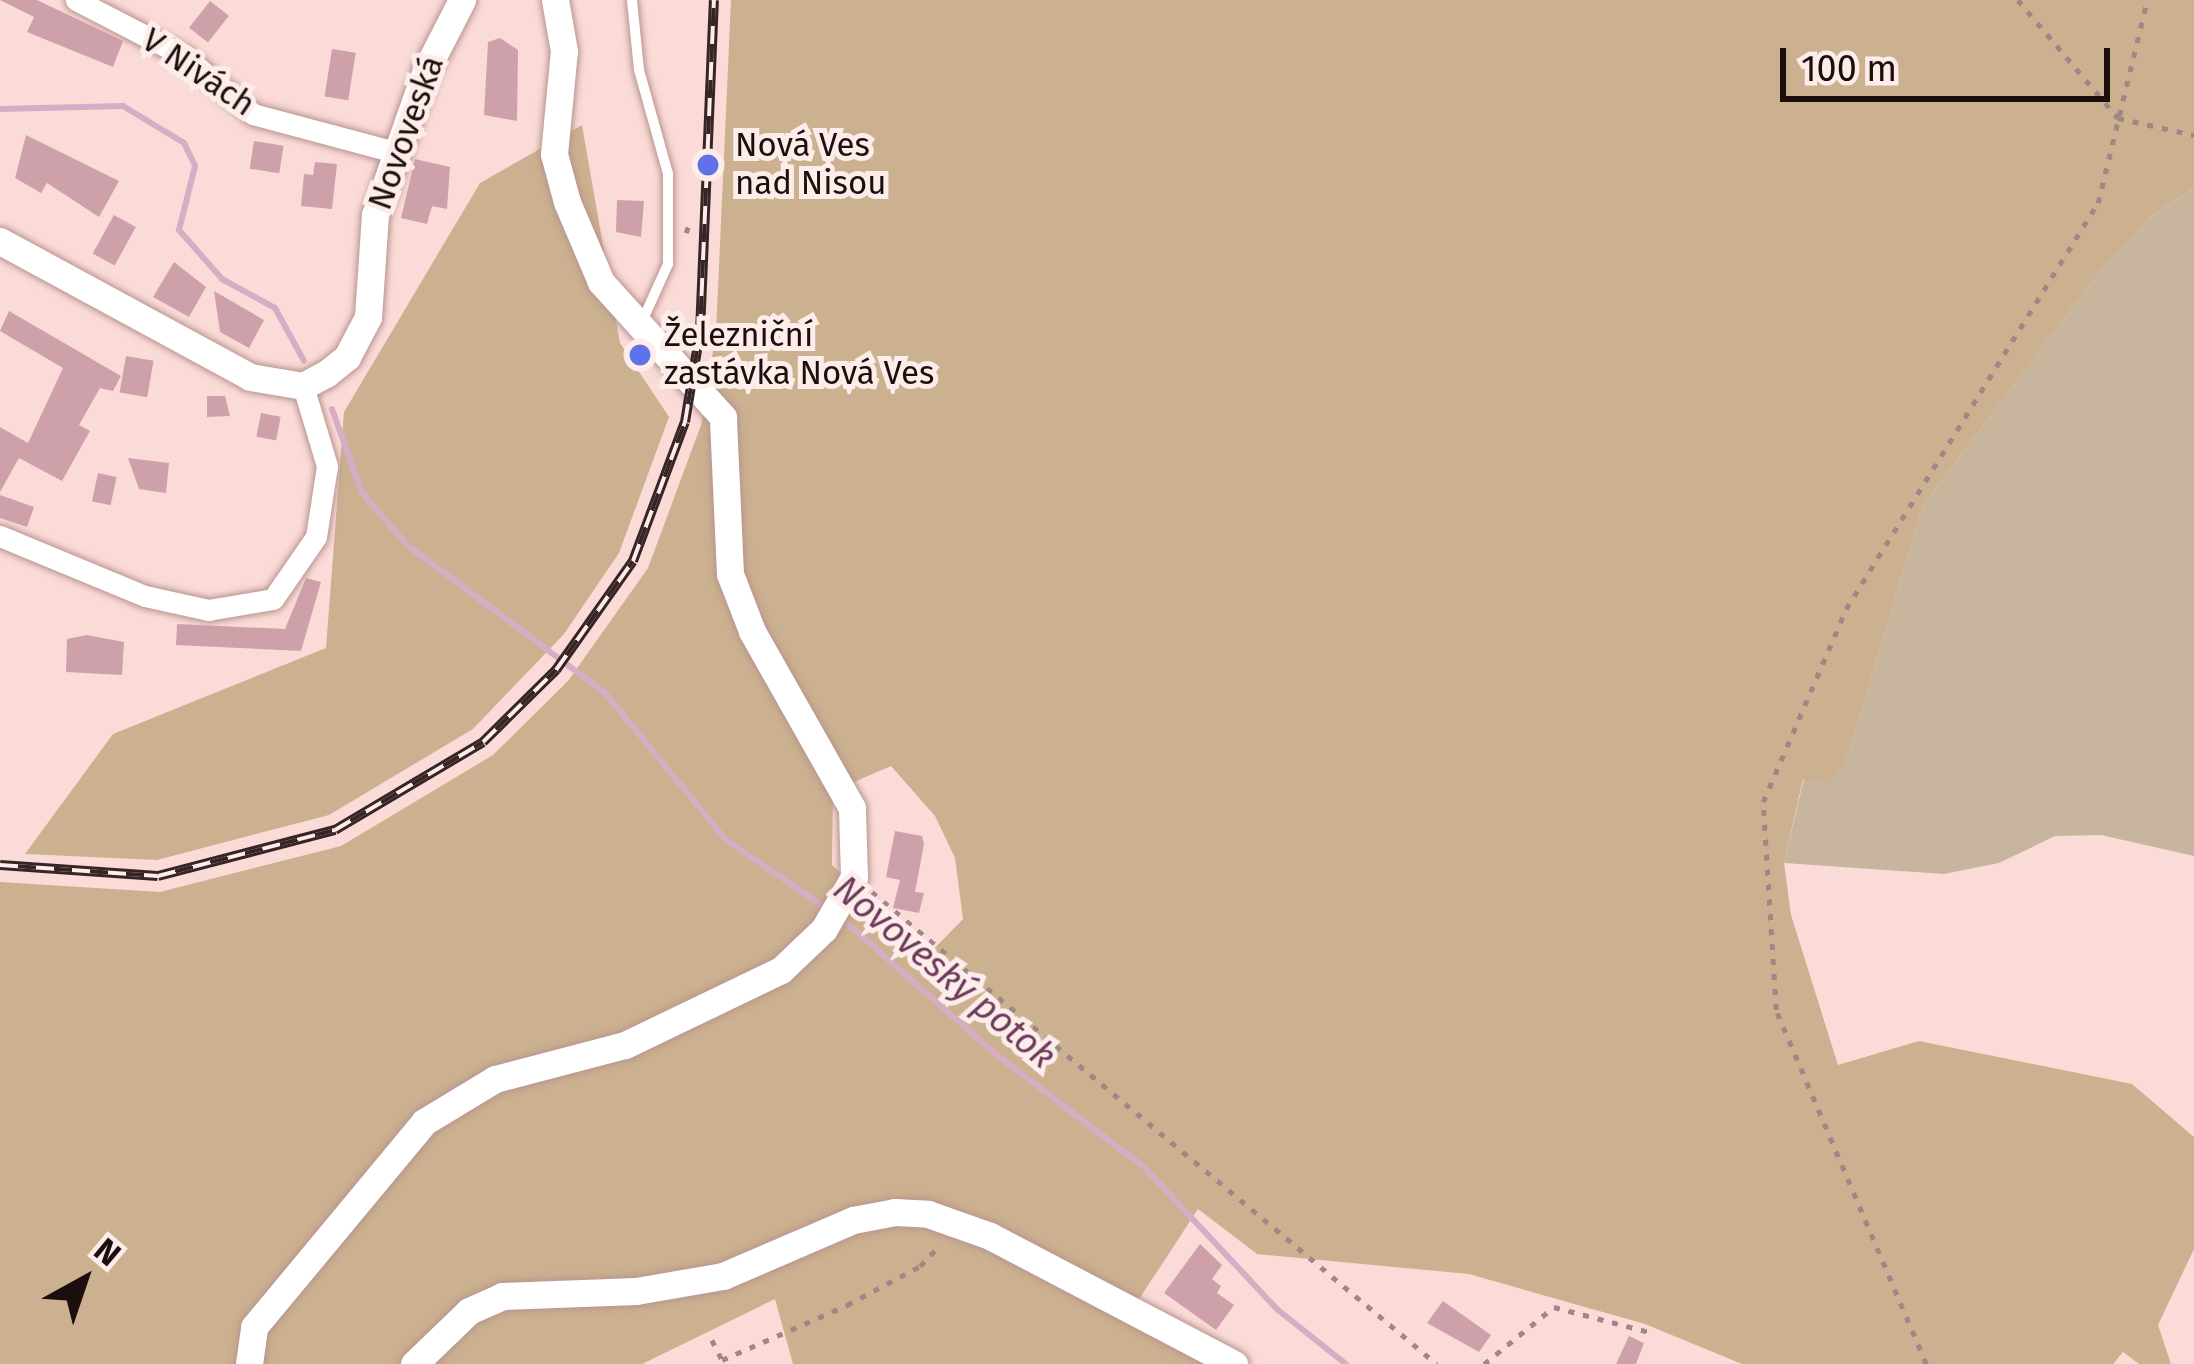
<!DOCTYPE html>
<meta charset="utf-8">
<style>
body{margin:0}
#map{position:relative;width:2194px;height:1364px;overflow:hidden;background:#fbdbd7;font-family:"Fira Sans",sans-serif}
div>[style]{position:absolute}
.green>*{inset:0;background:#c8b59d}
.forest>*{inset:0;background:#cbb18f}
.stream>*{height:6px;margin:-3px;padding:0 3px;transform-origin:3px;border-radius:3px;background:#d5aec5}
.building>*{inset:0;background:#cea1aa;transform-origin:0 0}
.path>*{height:4.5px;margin-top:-2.25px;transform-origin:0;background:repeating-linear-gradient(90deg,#a08785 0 6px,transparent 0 15px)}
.roads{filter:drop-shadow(0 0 3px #b9958f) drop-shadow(0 0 3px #b9958f)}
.service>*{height:10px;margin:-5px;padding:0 5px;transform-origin:5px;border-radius:5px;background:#fff}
.minor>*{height:21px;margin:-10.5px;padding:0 10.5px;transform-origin:10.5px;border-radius:10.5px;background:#fff}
.tertiary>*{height:27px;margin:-13.5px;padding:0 13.5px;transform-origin:13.5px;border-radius:13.5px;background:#fff}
.rail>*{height:10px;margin-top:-5px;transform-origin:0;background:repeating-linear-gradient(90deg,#fdedea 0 18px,#352625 0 36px);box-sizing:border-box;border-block:3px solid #352625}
.dots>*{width:33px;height:33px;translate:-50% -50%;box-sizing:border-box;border:6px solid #fdedea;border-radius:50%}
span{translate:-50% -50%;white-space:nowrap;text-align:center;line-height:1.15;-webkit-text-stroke:10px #fdedea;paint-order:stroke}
.street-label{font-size:33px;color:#1b0e0d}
.poi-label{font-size:33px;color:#1b0e0d}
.left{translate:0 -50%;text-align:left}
.water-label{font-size:36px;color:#6d3a5b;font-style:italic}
.north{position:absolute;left:24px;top:1220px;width:120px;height:120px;-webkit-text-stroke:9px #fdedea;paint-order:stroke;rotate:40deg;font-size:33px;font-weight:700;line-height:48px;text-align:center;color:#1b0e0d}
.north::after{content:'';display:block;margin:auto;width:42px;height:54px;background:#1b0e0d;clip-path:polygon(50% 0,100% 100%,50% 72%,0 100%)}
.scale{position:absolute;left:1780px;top:48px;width:330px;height:54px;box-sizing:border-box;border:6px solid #1b0e0d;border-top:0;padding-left:15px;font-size:36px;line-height:42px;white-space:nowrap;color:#1b0e0d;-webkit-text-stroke:9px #fdedea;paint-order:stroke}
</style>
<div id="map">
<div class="green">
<div style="clip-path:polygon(2194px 188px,2194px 856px,2101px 835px,2055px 836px,1999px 863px,1944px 874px,1784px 863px,1804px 778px,1847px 759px,1923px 505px,2099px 273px,2153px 215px)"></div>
</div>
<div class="forest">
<div style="clip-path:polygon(evenodd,731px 0,2194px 0,2194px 188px,2153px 215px,2099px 273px,1923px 505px,1847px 759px,1829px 783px,1803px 779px,1784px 863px,1791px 915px,1838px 1065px,1919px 1041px,2132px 1084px,2194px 1137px,2194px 1249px,2158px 1325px,2171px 1364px,2139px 1364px,2123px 1352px,2113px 1364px,1742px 1364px,1645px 1324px,1469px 1274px,1257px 1254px,1198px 1209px,1130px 1313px,1207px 1364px,793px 1364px,775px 1299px,642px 1364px,0 1364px,0 882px,160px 892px,341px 846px,493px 755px,568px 681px,648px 568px,701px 425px,716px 333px,731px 0,891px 766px,935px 816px,955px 858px,963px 919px,928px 955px,832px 865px,833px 791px,891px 766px)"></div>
<div style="clip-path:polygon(582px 125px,620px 343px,669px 417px,619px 553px,564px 634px,473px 729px,329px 815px,157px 860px,25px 854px,113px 734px,326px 648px,344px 412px,480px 183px)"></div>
</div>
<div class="stream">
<div style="left:0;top:109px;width:123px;rotate:-1.4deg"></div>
<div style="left:123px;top:106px;width:71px;rotate:31.2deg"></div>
<div style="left:184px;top:143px;width:25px;rotate:64deg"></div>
<div style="left:195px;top:166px;width:66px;rotate:104deg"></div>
<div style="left:179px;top:230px;width:65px;rotate:48.7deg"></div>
<div style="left:222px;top:279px;width:60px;rotate:28.7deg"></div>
<div style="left:275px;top:308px;width:60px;rotate:61.3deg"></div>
<div style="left:332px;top:409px;width:89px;rotate:70.3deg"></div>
<div style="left:362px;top:493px;width:70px;rotate:49deg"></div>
<div style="left:408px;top:546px;width:246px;rotate:36.7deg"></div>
<div style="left:605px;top:693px;width:190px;rotate:50.5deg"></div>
<div style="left:726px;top:840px;width:121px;rotate:34.2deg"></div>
<div style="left:842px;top:919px;width:208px;rotate:41.3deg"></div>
<div style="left:998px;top:1056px;width:183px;rotate:37.2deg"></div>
<div style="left:1144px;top:1167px;width:196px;rotate:46.9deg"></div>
<div style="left:1278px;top:1310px;width:87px;rotate:38.5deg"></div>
</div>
<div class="building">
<div style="clip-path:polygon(0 0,37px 0,123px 41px,113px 67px,27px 32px,34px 17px)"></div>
<div style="left:210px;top:1px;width:24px;height:34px;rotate:38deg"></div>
<div style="clip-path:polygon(500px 38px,518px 50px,517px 121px,484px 115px,488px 42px)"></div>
<div style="left:332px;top:49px;width:24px;height:48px;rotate:9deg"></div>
<div style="clip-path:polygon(26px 135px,119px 181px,99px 217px,47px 183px,41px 193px,15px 178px)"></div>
<div style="left:254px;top:141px;width:30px;height:28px;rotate:9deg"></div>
<div style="clip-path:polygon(415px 159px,450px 167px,447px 209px,432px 206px,427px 224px,401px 218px)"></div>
<div style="clip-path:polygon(315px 162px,337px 164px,332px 209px,301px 206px,304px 174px,313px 175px)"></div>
<div style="clip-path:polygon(617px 200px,644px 201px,641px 237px,616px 232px)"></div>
<div style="left:114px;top:215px;width:25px;height:44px;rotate:29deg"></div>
<div style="clip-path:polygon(174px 262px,206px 287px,189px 317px,153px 297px)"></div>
<div style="clip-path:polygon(214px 291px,264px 320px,249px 348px,220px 332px)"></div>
<div style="clip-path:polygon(9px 311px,121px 376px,113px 391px,100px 388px,79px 425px,90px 431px,62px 481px,19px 458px,0 492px,0 427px,28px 443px,63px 368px,0 331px)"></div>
<div style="left:126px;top:356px;width:28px;height:37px;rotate:10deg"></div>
<div style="clip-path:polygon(207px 396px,225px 396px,230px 416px,207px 417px)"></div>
<div style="left:261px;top:413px;width:20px;height:24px;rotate:11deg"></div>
<div style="clip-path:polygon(128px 458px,169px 463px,166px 493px,139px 489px)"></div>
<div style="left:98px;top:473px;width:19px;height:29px;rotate:12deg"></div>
<div style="clip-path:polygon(0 495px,34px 507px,27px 527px,0 518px)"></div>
<div style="clip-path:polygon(306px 578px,321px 582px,301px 651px,176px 645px,177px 624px,285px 629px)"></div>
<div style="clip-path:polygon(87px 635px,124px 642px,122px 675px,66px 672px,67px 639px)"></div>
<div style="clip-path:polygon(895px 831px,922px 836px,924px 844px,915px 892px,924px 893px,919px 913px,893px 908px,900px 880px,886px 877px)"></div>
<div style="clip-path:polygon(1200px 1244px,1222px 1265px,1212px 1279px,1221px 1286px,1217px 1293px,1234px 1305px,1216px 1330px,1164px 1293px)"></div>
<div style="clip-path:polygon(1443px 1301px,1491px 1335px,1479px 1352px,1427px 1323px)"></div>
<div style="clip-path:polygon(1629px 1336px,1644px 1343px,1636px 1364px,1616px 1364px)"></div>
</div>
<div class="path">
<div style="left:2018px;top:0;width:155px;rotate:49.7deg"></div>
<div style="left:2118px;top:118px;width:78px;rotate:12.6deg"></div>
<div style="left:686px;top:233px;width:14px;rotate:-73deg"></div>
<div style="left:872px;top:892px;width:736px;rotate:39.88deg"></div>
<div style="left:712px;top:1340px;width:22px;rotate:63deg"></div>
<div style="left:722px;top:1360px;width:137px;rotate:-23.7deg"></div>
<div style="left:847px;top:1305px;width:83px;rotate:-28.1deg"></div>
<div style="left:920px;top:1266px;width:29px;rotate:-46deg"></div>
<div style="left:1484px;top:1364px;width:90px;rotate:-39.2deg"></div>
<div style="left:1554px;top:1307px;width:102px;rotate:14.7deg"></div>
<div style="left:1926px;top:1364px;width:384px;rotate:-113deg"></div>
<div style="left:1776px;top:1010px;width:208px;rotate:-93.6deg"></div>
<div style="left:1763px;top:802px;width:210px;rotate:-66.7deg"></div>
<div style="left:1846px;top:609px;width:478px;rotate:-58.2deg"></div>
<div style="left:2098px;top:203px;width:209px;rotate:-76.4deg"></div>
</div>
<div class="roads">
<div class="service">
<div style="left:632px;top:0;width:70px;rotate:84.3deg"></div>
<div style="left:639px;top:70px;width:108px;rotate:74.4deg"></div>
<div style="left:668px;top:174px;width:90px;rotate:90deg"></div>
<div style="left:668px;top:264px;width:68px;rotate:114.3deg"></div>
</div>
<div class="minor">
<div style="left:76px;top:0;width:122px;rotate:27.4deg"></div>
<div style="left:184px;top:56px;width:90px;rotate:40deg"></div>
<div style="left:253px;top:114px;width:147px;rotate:15deg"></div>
<div style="left:0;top:536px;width:157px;rotate:22.5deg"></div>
<div style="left:145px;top:596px;width:65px;rotate:12.5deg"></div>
<div style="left:208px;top:610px;width:66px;rotate:-9.6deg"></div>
<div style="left:273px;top:599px;width:75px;rotate:-55.3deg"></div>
<div style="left:316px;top:537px;width:72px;rotate:-81.2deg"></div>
<div style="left:327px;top:466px;width:84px;rotate:-106.7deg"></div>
</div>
<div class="tertiary">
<div style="left:0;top:241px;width:285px;rotate:28.5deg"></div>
<div style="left:250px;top:377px;width:54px;rotate:9.6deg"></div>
<div style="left:303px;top:386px;width:26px;rotate:-28deg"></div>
<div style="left:326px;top:374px;width:27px;rotate:-39deg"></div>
<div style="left:347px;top:357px;width:45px;rotate:-62.3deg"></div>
<div style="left:368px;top:317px;width:102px;rotate:-86.1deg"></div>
<div style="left:375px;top:215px;width:154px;rotate:-70.6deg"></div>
<div style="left:426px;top:70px;width:79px;rotate:-62.8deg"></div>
<div style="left:249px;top:1364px;width:37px;rotate:-82deg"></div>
<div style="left:254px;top:1327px;width:266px;rotate:-50.3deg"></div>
<div style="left:424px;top:1122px;width:83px;rotate:-31.2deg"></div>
<div style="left:495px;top:1079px;width:134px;rotate:-14.7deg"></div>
<div style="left:625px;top:1045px;width:173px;rotate:-25.7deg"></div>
<div style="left:781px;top:970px;width:59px;rotate:-43.6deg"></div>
<div style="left:824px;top:929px;width:60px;rotate:-60deg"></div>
<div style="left:854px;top:877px;width:69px;rotate:-91.7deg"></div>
<div style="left:852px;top:808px;width:203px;rotate:-119.5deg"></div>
<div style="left:752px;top:631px;width:61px;rotate:-111.1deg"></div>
<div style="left:730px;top:574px;width:157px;rotate:-92.6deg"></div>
<div style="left:723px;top:417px;width:182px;rotate:-132.1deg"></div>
<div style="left:601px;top:282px;width:87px;rotate:-113deg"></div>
<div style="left:567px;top:202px;width:50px;rotate:-105.2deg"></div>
<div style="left:554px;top:154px;width:103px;rotate:-84.5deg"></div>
<div style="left:564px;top:51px;width:52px;rotate:-100deg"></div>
<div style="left:414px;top:1364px;width:76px;rotate:-43.9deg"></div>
<div style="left:469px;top:1311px;width:36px;rotate:-24deg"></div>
<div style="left:502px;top:1296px;width:134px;rotate:-2.1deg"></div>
<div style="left:636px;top:1291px;width:88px;rotate:-9.8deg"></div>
<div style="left:723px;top:1276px;width:142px;rotate:-23.3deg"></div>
<div style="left:853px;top:1220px;width:43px;rotate:-10.8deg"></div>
<div style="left:895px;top:1212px;width:33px;rotate:3deg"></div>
<div style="left:928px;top:1214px;width:66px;rotate:19.5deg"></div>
<div style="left:990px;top:1236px;width:276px;rotate:27.7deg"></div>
</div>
</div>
<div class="rail">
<div style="left:0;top:865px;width:158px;rotate:4deg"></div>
<div style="left:158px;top:876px;width:183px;rotate:-14.6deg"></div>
<div style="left:335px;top:830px;width:172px;rotate:-30.7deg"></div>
<div style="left:483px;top:742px;width:103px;rotate:-44.6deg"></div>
<div style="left:556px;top:670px;width:133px;rotate:-54.8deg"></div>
<div style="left:633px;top:561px;width:148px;rotate:-69.5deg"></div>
<div style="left:685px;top:422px;width:91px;rotate:-80.5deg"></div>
<div style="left:700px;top:332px;width:332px;rotate:-87.6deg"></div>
</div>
<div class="dots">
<div style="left:708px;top:165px;background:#5f72e9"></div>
<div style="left:640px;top:355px;background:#5f72e9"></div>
</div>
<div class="street-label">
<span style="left:198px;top:73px;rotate:34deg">V Nivách</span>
<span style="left:407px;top:133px;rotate:-70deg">Novoveská</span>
</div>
<div class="poi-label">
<span class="left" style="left:735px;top:165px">Nová Ves<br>nad Nisou</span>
<span class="left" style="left:664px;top:355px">Železniční<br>zastávka Nová Ves</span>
</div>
<div class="water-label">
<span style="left:944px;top:973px;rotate:40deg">Novoveský potok</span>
</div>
<div class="north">N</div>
<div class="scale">100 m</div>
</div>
